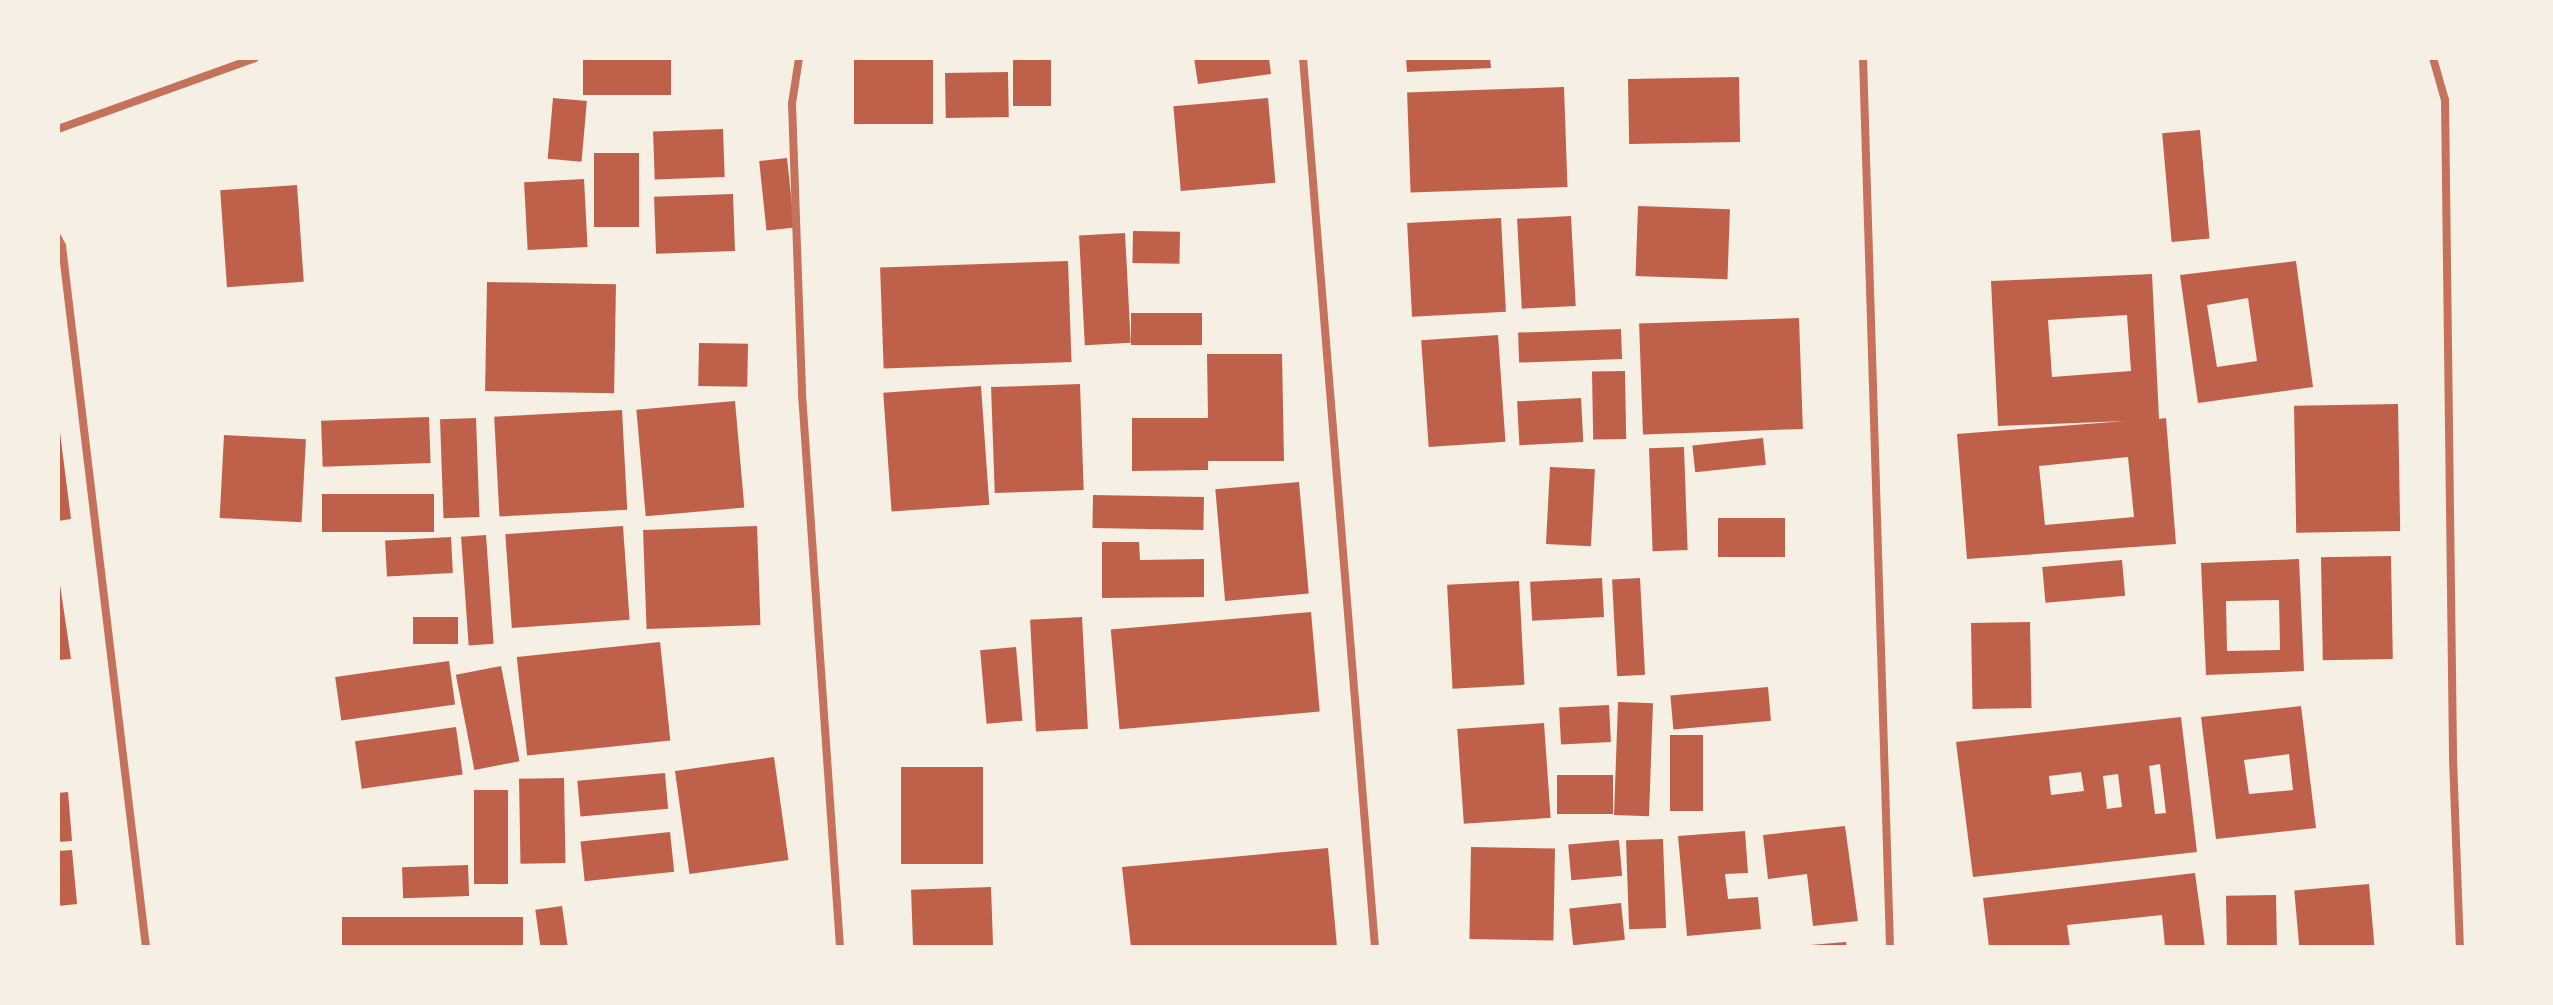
<!DOCTYPE html>
<style>
body{margin:0}
#map{position:relative;width:2553px;height:1005px;overflow:hidden;background:#f6efe4;font-family:"Times New Roman",serif}
div>[style]{position:absolute}
.building>*{inset:0;background:#bf614a;transform-origin:0 0}
.minor>*{height:8px;margin:-4px;padding:0 4px;transform-origin:4px;border-radius:4px;background:#c5725c}
span{translate:-50% -50%;white-space:nowrap;text-align:center;line-height:1.15;-webkit-text-stroke:6px #f6efe4;paint-order:stroke}
.frame{position:absolute;inset:0;border:60px solid #f6efe4;pointer-events:none}
</style>
<div id="map">
<div class="building">
<div style="left:583px;top:58px;width:88px;height:37px"></div>
<div style="left:854px;top:58px;width:79px;height:66px"></div>
<div style="left:1013px;top:58px;width:38px;height:48px"></div>
<div style="clip-path:polygon(1194px 58px,1269px 58px,1271px 74px,1198px 84px)"></div>
<div style="clip-path:polygon(1406px 58px,1490px 58px,1491px 68px,1407px 72px)"></div>
<div style="left:1008px;top:72px;width:45px;height:63px;rotate:89deg"></div>
<div style="left:1739px;top:77px;width:65px;height:111px;rotate:89deg"></div>
<div style="left:1564px;top:87px;width:100px;height:157px;rotate:88deg"></div>
<div style="left:553px;top:98px;width:34px;height:61px;rotate:5deg"></div>
<div style="left:1268px;top:98px;width:85px;height:95px;rotate:85deg"></div>
<div style="left:723px;top:129px;width:48px;height:70px;rotate:88deg"></div>
<div style="left:2200px;top:130px;width:109px;height:38px;rotate:85deg"></div>
<div style="left:594px;top:153px;width:45px;height:74px"></div>
<div style="left:787px;top:158px;width:70px;height:28px;rotate:84deg"></div>
<div style="left:584px;top:179px;width:68px;height:60px;rotate:87deg"></div>
<div style="left:297px;top:185px;width:97px;height:77px;rotate:86deg"></div>
<div style="left:733px;top:194px;width:57px;height:79px;rotate:88deg"></div>
<div style="left:1638px;top:206px;width:92px;height:70px;rotate:2deg"></div>
<div style="left:1571px;top:216px;width:90px;height:54px;rotate:87deg"></div>
<div style="left:1501px;top:218px;width:94px;height:94px;rotate:87deg"></div>
<div style="left:1133px;top:231px;width:47px;height:32px;rotate:1deg"></div>
<div style="left:1125px;top:233px;width:110px;height:46px;rotate:87deg"></div>
<div style="left:1068px;top:261px;width:101px;height:188px;rotate:88deg"></div>
<div style="clip-path:polygon(evenodd,2296px 261px,2313px 387px,2198px 403px,2180px 275px,2296px 261px,2248px 298px,2257px 361px,2217px 367px,2207px 305px,2248px 298px)"></div>
<div style="clip-path:polygon(evenodd,2152px 274px,2159px 419px,2166px 418px,2176px 544px,1967px 559px,1957px 434px,2125px 421px,1998px 426px,1991px 281px,2152px 274px,2127px 315px,2131px 371px,2052px 377px,2048px 320px,2127px 315px,2152px 274px,2128px 457px,2134px 517px,2045px 525px,2039px 466px,2128px 457px)"></div>
<div style="left:487px;top:282px;width:129px;height:109px;rotate:1deg"></div>
<div style="left:1202px;top:313px;width:32px;height:71px;rotate:90deg"></div>
<div style="left:1799px;top:318px;width:111px;height:160px;rotate:88deg"></div>
<div style="left:1621px;top:329px;width:30px;height:103px;rotate:88deg"></div>
<div style="left:1498px;top:335px;width:107px;height:77px;rotate:86deg"></div>
<div style="left:699px;top:343px;width:49px;height:43px;rotate:1deg"></div>
<div style="clip-path:polygon(1207px 354px,1282px 354px,1284px 461px,1208px 461px,1208px 470px,1132px 471px,1132px 418px,1208px 418px)"></div>
<div style="left:1625px;top:371px;width:68px;height:33px;rotate:89deg"></div>
<div style="left:1080px;top:384px;width:106px;height:89px;rotate:88deg"></div>
<div style="left:981px;top:386px;width:119px;height:98px;rotate:86deg"></div>
<div style="left:1581px;top:398px;width:44px;height:64px;rotate:87deg"></div>
<div style="left:735px;top:401px;width:107px;height:99px;rotate:85deg"></div>
<div style="left:2398px;top:404px;width:127px;height:104px;rotate:89deg"></div>
<div style="left:622px;top:410px;width:100px;height:128px;rotate:87deg"></div>
<div style="clip-path:polygon(58px 417px,71px 519px,58px 521px)"></div>
<div style="left:429px;top:417px;width:46px;height:108px;rotate:88deg"></div>
<div style="left:476px;top:418px;width:99px;height:36px;rotate:88deg"></div>
<div style="left:224px;top:435px;width:82px;height:83px;rotate:3deg"></div>
<div style="left:1763px;top:438px;width:27px;height:71px;rotate:84deg"></div>
<div style="left:1684px;top:447px;width:103px;height:35px;rotate:88deg"></div>
<div style="left:1550px;top:467px;width:45px;height:77px;rotate:3deg"></div>
<div style="left:1299px;top:482px;width:112px;height:84px;rotate:85deg"></div>
<div style="left:322px;top:494px;width:112px;height:38px"></div>
<div style="left:1093px;top:495px;width:111px;height:33px;rotate:1deg"></div>
<div style="left:1718px;top:518px;width:67px;height:39px"></div>
<div style="left:623px;top:526px;width:94px;height:118px;rotate:86deg"></div>
<div style="left:757px;top:526px;width:99px;height:114px;rotate:88deg"></div>
<div style="left:486px;top:535px;width:109px;height:25px;rotate:86deg"></div>
<div style="left:451px;top:537px;width:36px;height:66px;rotate:87deg"></div>
<div style="clip-path:polygon(1102px 542px,1139px 542px,1140px 560px,1204px 559px,1204px 597px,1102px 598px)"></div>
<div style="left:2391px;top:556px;width:103px;height:70px;rotate:89deg"></div>
<div style="clip-path:polygon(evenodd,2299px 559px,2304px 671px,2206px 675px,2201px 563px,2299px 559px,2279px 600px,2280px 650px,2227px 651px,2226px 601px,2279px 600px)"></div>
<div style="left:2122px;top:560px;width:36px;height:80px;rotate:85deg"></div>
<div style="clip-path:polygon(58px 571px,71px 659px,58px 660px)"></div>
<div style="left:1602px;top:578px;width:39px;height:72px;rotate:87deg"></div>
<div style="left:1640px;top:578px;width:97px;height:28px;rotate:87deg"></div>
<div style="left:1519px;top:581px;width:104px;height:72px;rotate:87deg"></div>
<div style="left:1311px;top:612px;width:100px;height:201px;rotate:85deg"></div>
<div style="left:413px;top:617px;width:45px;height:27px"></div>
<div style="left:1082px;top:617px;width:112px;height:52px;rotate:87deg"></div>
<div style="left:2030px;top:622px;width:86px;height:59px;rotate:89deg"></div>
<div style="left:660px;top:642px;width:99px;height:144px;rotate:84deg"></div>
<div style="left:1016px;top:647px;width:74px;height:36px;rotate:85deg"></div>
<div style="left:449px;top:661px;width:44px;height:115px;rotate:82deg"></div>
<div style="left:501px;top:666px;width:97px;height:46px;rotate:79deg"></div>
<div style="left:1768px;top:687px;width:34px;height:98px;rotate:85deg"></div>
<div style="left:1618px;top:702px;width:35px;height:113px;rotate:2deg"></div>
<div style="left:1609px;top:705px;width:37px;height:50px;rotate:87deg"></div>
<div style="clip-path:polygon(evenodd,2301px 706px,2316px 828px,2216px 839px,2201px 717px,2301px 706px,2289px 754px,2293px 790px,2249px 794px,2244px 760px,2289px 754px)"></div>
<div style="clip-path:polygon(evenodd,2181px 717px,2197px 852px,1973px 877px,1956px 742px,2181px 717px,2160px 764px,2166px 813px,2155px 814px,2149px 766px,2160px 764px,2181px 717px,2081px 772px,2084px 791px,2051px 795px,2049px 776px,2081px 772px,2181px 717px,2118px 774px,2122px 807px,2107px 809px,2103px 776px,2118px 774px)"></div>
<div style="left:1544px;top:723px;width:95px;height:87px;rotate:86deg"></div>
<div style="left:456px;top:727px;width:48px;height:102px;rotate:82deg"></div>
<div style="left:1670px;top:735px;width:33px;height:76px"></div>
<div style="left:774px;top:757px;width:104px;height:100px;rotate:82deg"></div>
<div style="left:901px;top:767px;width:82px;height:97px"></div>
<div style="left:665px;top:773px;width:36px;height:88px;rotate:85deg"></div>
<div style="left:1557px;top:775px;width:56px;height:39px"></div>
<div style="left:564px;top:778px;width:85px;height:45px;rotate:89deg"></div>
<div style="left:474px;top:790px;width:34px;height:94px"></div>
<div style="clip-path:polygon(68px 792px,72px 841px,58px 842px,58px 793px)"></div>
<div style="clip-path:polygon(1845px 826px,1858px 921px,1813px 926px,1807px 874px,1768px 879px,1763px 835px)"></div>
<div style="clip-path:polygon(1745px 831px,1748px 873px,1725px 874px,1728px 899px,1758px 897px,1761px 929px,1687px 936px,1678px 836px)"></div>
<div style="left:670px;top:832px;width:40px;height:90px;rotate:84deg"></div>
<div style="left:1663px;top:839px;width:89px;height:37px;rotate:88deg"></div>
<div style="left:1619px;top:840px;width:36px;height:51px;rotate:85deg"></div>
<div style="left:1471px;top:847px;width:84px;height:92px;rotate:1deg"></div>
<div style="clip-path:polygon(1328px 848px,1337px 947px,1131px 947px,1122px 867px)"></div>
<div style="clip-path:polygon(72px 850px,77px 904px,58px 906px,58px 851px)"></div>
<div style="left:468px;top:865px;width:31px;height:66px;rotate:88deg"></div>
<div style="clip-path:polygon(2195px 873px,2205px 947px,2165px 947px,2162px 915px,2067px 925px,2070px 947px,1989px 947px,1983px 898px)"></div>
<div style="left:2369px;top:884px;width:63px;height:75px;rotate:85deg"></div>
<div style="left:991px;top:887px;width:60px;height:80px;rotate:88deg"></div>
<div style="left:2276px;top:895px;width:52px;height:50px;rotate:89deg"></div>
<div style="left:1621px;top:903px;width:37px;height:52px;rotate:84deg"></div>
<div style="left:562px;top:906px;width:41px;height:27px;rotate:82deg"></div>
<div style="left:523px;top:917px;width:30px;height:181px;rotate:90deg"></div>
<div style="clip-path:polygon(1846px 942px,1847px 947px,1810px 947px,1810px 945px)"></div>
</div>
<div class="minor">
<div style="left:799px;top:58px;width:47px;rotate:98.7deg"></div>
<div style="left:792px;top:104px;width:290px;rotate:88deg"></div>
<div style="left:802px;top:394px;width:554px;rotate:86.07deg"></div>
<div style="left:1303px;top:58px;width:892px;rotate:85.37deg"></div>
<div style="left:1863px;top:58px;width:889px;rotate:88.26deg"></div>
<div style="left:2433px;top:58px;width:44px;rotate:74.1deg"></div>
<div style="left:2445px;top:100px;width:659px;rotate:89.3deg"></div>
<div style="left:2453px;top:759px;width:188px;rotate:87.9deg"></div>
<div style="left:58px;top:129px;width:209px;rotate:-19.8deg"></div>
<div style="left:58px;top:238px;width:9px;rotate:63deg"></div>
<div style="left:62px;top:246px;width:706px;rotate:83.17deg"></div>
</div>
<div class="frame"></div>
</div>
